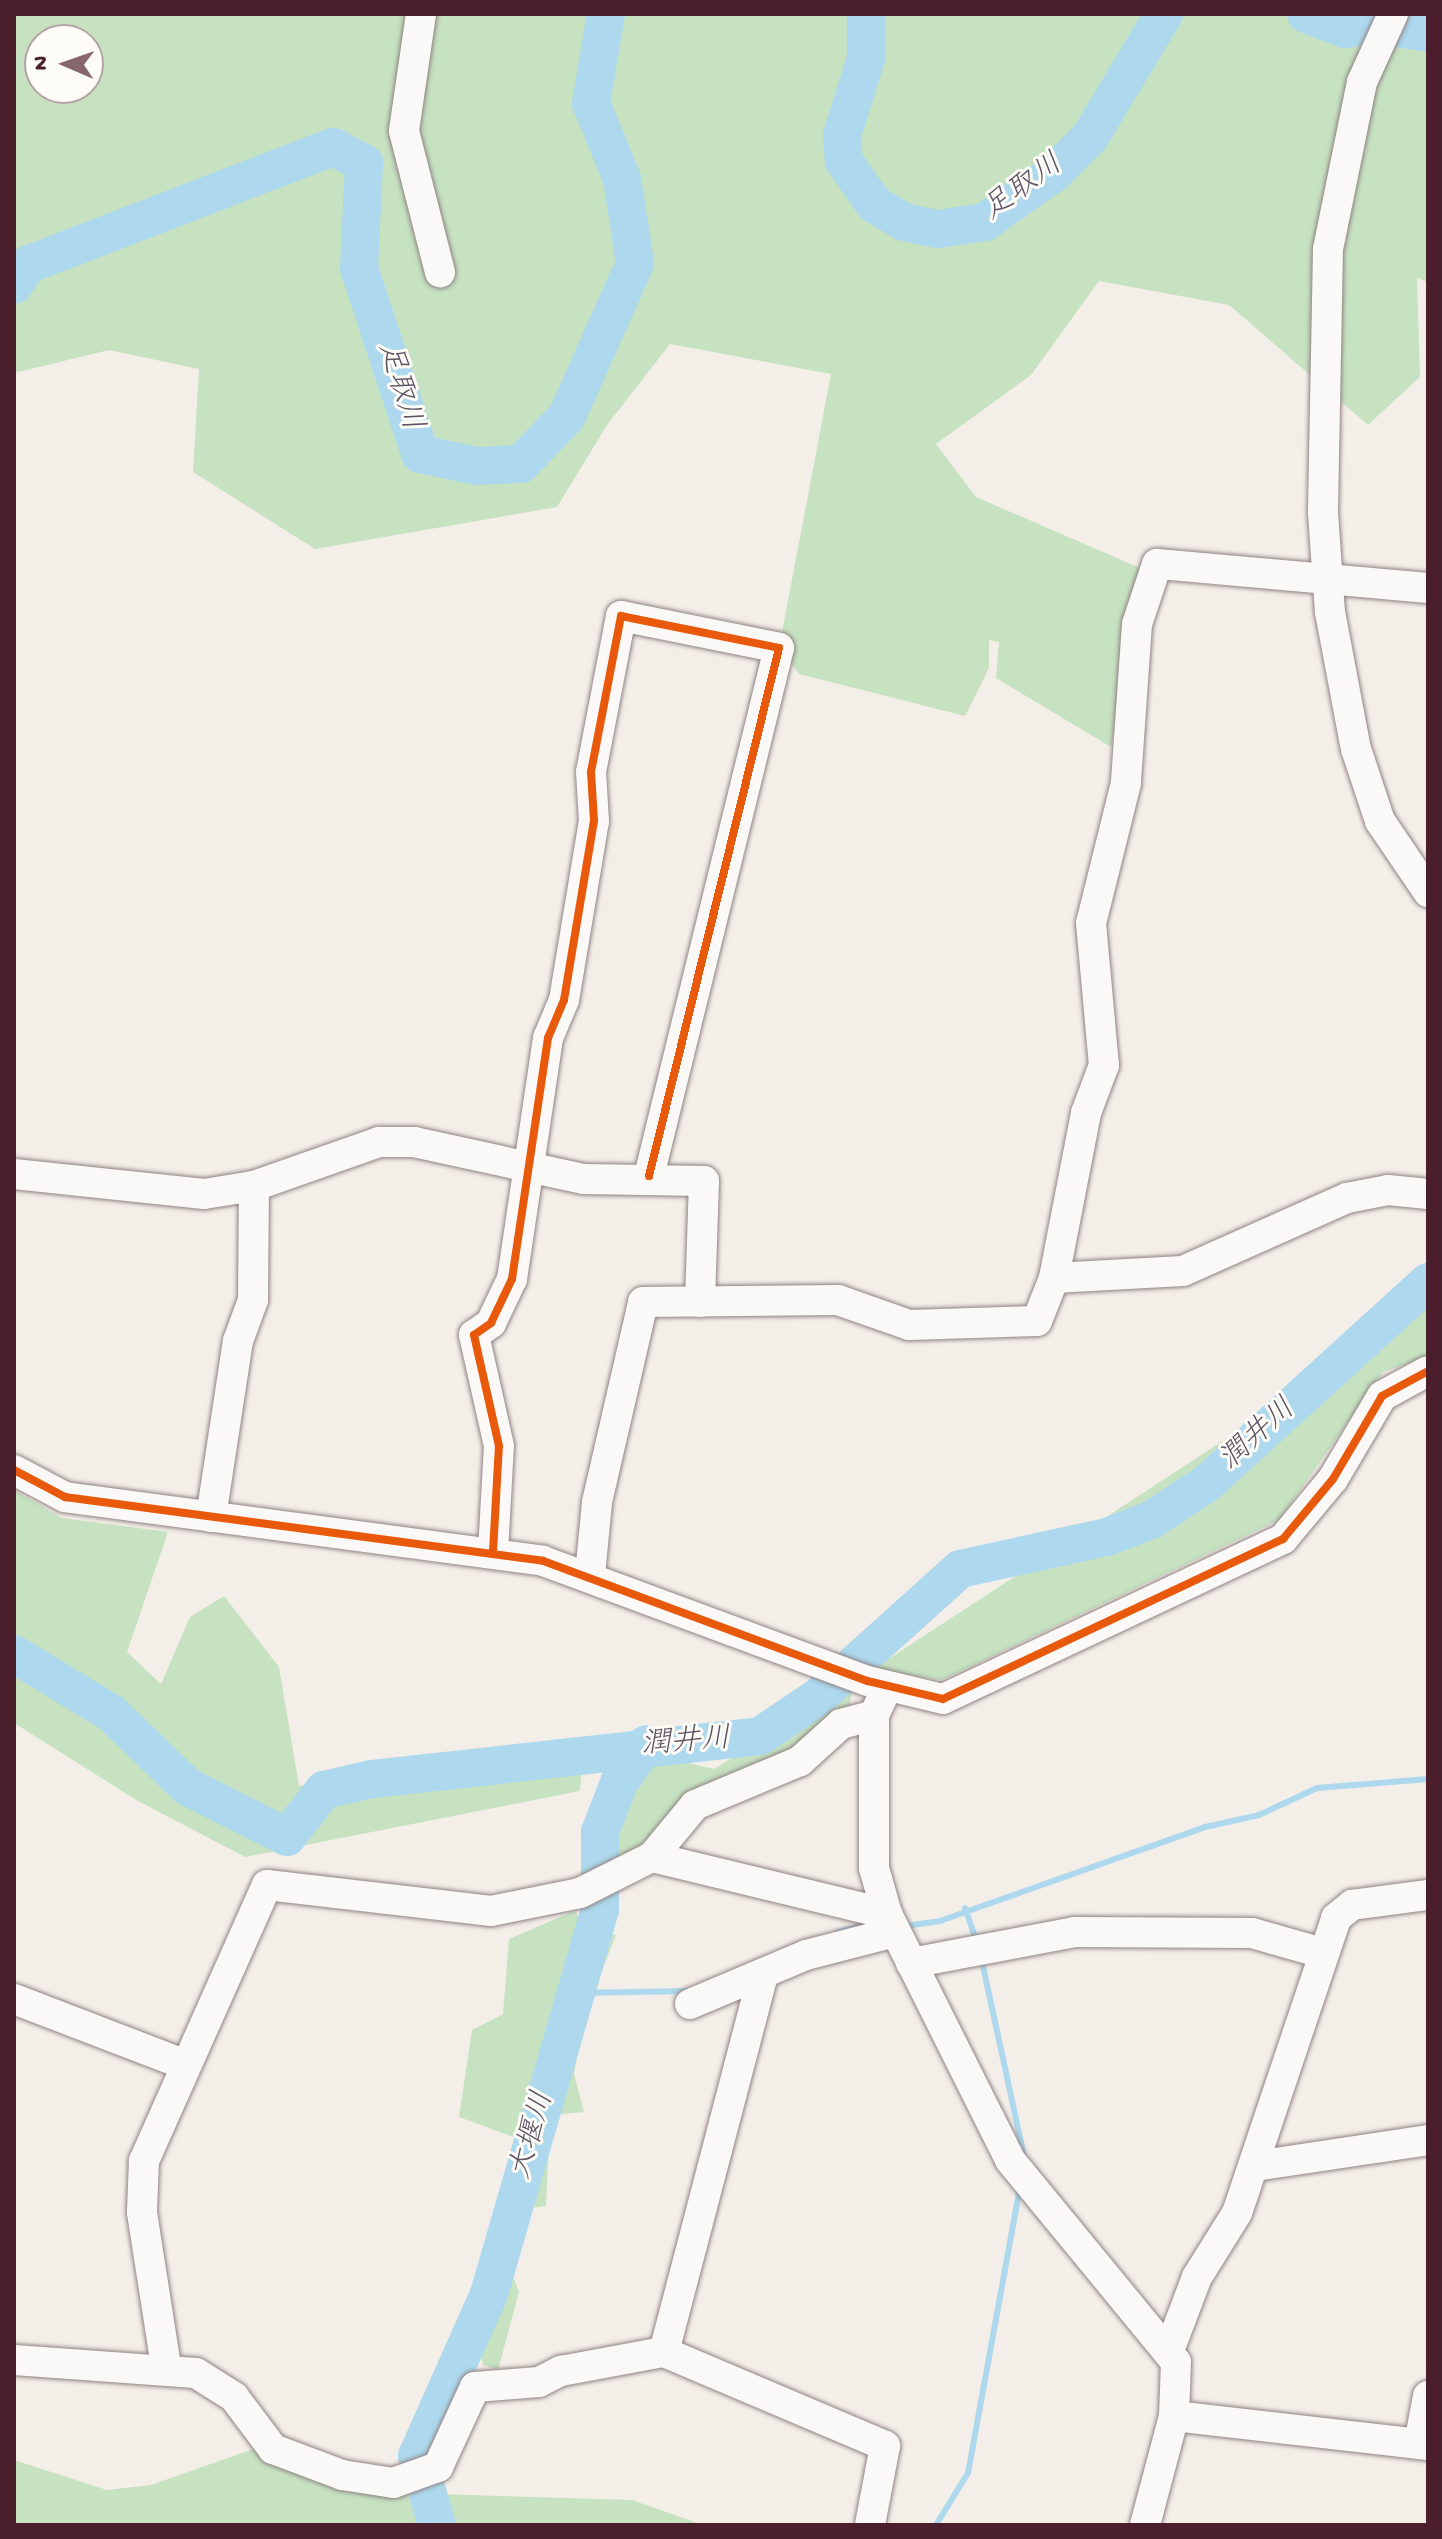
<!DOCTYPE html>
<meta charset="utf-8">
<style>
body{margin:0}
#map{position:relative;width:1442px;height:2539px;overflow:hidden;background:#f4eee9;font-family:"Gochi Hand","Klee One",sans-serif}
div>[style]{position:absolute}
.green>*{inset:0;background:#c6e2c0}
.stream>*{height:6px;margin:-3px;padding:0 3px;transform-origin:3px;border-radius:3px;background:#add8ed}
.river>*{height:38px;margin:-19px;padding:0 19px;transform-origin:19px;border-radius:19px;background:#add8ed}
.roads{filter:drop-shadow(0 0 2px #8f8484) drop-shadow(0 0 2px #8f8484)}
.minor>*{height:30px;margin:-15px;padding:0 15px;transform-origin:15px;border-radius:15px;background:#faf9f7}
.cycleway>*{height:8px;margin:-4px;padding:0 4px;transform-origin:4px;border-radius:4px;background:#e8590c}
span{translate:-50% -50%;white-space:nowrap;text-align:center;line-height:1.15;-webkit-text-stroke:6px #fdfcf7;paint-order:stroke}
.water-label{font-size:30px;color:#5e5466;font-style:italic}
.frame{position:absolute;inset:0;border:16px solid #4a1f2b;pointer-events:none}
.north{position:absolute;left:24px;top:24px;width:80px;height:80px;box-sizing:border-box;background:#fdfcf7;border:2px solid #b5a4a5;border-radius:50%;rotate:272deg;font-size:22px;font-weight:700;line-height:32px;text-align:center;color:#4a1f2b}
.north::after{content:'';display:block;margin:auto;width:28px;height:36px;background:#86676e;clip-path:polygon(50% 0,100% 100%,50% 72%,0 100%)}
</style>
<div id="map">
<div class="green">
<div style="clip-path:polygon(evenodd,14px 14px,1428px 14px,1428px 282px,1417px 278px,1420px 377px,1368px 425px,1229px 305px,1099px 281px,1031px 375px,936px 444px,976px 497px,1140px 568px,1111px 747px,996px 678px,999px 642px,989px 640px,989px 668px,965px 716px,799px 674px,779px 648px,831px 374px,670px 344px,607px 425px,557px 507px,315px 549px,193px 472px,199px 369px,109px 350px,14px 373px,14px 14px,40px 40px,88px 40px,88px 88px,40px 88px,40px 40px)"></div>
<div style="clip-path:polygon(1428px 1307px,1428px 1356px,1383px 1372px,1279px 1520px,942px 1680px,873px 1669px)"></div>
<div style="clip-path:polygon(14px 1490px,62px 1518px,168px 1532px,127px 1652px,161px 1684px,190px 1617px,224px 1596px,279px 1667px,299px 1786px,428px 1761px,583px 1751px,580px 1791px,245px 1857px,138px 1801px,14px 1723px)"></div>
<div style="clip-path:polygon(853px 1683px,849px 1710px,764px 1774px,690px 1790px,652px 1840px,600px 1877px,581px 1867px,600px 1785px,624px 1758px,664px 1757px,714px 1769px)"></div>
<div style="clip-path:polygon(574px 1911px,590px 1929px,616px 1935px,585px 2013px,574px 2074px,584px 2112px,550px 2115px,546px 2206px,529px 2208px,512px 2274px,519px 2292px,498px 2370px,483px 2365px,473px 2317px,516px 2138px,459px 2117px,472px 2030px,503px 2014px,509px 1939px)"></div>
<div style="clip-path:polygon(256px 2448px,419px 2487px,432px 2525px,14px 2525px,14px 2460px,107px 2490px,151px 2485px)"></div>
<div style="clip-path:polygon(437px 2494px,632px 2500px,703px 2525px,439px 2525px)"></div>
</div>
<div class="stream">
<div style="left:965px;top:1908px;width:36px;rotate:71deg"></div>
<div style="left:905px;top:1926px;width:35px;rotate:-8deg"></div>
<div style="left:940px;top:1921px;width:281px;rotate:-19.5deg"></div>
<div style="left:1205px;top:1827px;width:55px;rotate:-12.5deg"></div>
<div style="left:1259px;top:1815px;width:64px;rotate:-25deg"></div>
<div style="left:1317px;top:1788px;width:111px;rotate:-4.6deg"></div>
<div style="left:838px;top:1932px;width:28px;rotate:-15deg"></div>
<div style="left:981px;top:1957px;width:208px;rotate:77.8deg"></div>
<div style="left:578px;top:1993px;width:108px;rotate:-1.1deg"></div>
<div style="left:936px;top:2525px;width:61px;rotate:-58.4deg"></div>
<div style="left:968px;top:2473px;width:291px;rotate:-79.7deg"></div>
</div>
<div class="river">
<div style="left:866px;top:14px;width:45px;rotate:90deg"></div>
<div style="left:866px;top:59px;width:80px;rotate:107.5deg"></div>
<div style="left:842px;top:135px;width:26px;rotate:86deg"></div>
<div style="left:844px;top:161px;width:52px;rotate:55.1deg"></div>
<div style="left:874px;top:204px;width:35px;rotate:31deg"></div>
<div style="left:904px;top:222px;width:35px;rotate:12deg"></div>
<div style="left:938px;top:229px;width:48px;rotate:-8.5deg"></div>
<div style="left:985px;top:222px;width:85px;rotate:-35.4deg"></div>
<div style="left:1054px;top:173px;width:51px;rotate:-45deg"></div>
<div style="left:1090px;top:137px;width:144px;rotate:-59deg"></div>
<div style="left:1306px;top:14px;width:42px;rotate:21deg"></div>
<div style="left:1345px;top:29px;width:29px;rotate:-10deg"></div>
<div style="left:1374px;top:24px;width:55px;rotate:9.5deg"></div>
<div style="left:14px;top:285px;width:24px;rotate:-57deg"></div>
<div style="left:27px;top:265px;width:328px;rotate:-21.1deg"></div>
<div style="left:333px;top:147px;width:35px;rotate:27deg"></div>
<div style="left:364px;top:163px;width:105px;rotate:92.7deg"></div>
<div style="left:359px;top:268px;width:196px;rotate:71.8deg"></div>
<div style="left:420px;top:454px;width:57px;rotate:12.1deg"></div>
<div style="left:476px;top:466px;width:45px;rotate:-2.5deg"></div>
<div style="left:521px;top:464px;width:66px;rotate:-46.2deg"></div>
<div style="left:567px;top:416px;width:167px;rotate:-66deg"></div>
<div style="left:635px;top:263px;width:85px;rotate:-98.8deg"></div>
<div style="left:622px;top:179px;width:82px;rotate:-112.2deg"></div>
<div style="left:591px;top:103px;width:90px;rotate:-80.4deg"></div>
<div style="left:14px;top:1654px;width:114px;rotate:31.3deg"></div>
<div style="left:111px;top:1713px;width:107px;rotate:43.9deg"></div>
<div style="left:188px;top:1787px;width:111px;rotate:26.8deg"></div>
<div style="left:287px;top:1837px;width:60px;rotate:-51.8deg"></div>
<div style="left:324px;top:1790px;width:49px;rotate:-12.9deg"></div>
<div style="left:372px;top:1779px;width:390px;rotate:-6.3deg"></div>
<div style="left:760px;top:1736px;width:70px;rotate:-33.9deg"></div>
<div style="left:818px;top:1697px;width:191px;rotate:-42deg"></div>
<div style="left:960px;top:1569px;width:150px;rotate:-12.3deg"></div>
<div style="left:1107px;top:1537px;width:47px;rotate:-21.1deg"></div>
<div style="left:1151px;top:1520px;width:66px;rotate:-33.2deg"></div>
<div style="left:1206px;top:1484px;width:300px;rotate:-42.3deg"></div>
<div style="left:437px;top:2525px;width:72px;rotate:-106.2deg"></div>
<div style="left:417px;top:2456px;width:177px;rotate:-66deg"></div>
<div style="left:489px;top:2294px;width:400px;rotate:-73.9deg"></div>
<div style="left:600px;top:1910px;width:78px;rotate:-90deg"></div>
<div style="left:600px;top:1832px;width:53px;rotate:-68.8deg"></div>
<div style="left:619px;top:1783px;width:47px;rotate:-55.3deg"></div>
</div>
<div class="roads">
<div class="minor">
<div style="left:421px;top:14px;width:118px;rotate:98.3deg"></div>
<div style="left:404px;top:131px;width:146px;rotate:75.7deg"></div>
<div style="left:1393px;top:14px;width:75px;rotate:114.5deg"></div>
<div style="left:1362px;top:82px;width:170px;rotate:101.5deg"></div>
<div style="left:1328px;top:249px;width:264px;rotate:91.1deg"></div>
<div style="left:1323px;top:513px;width:99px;rotate:86deg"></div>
<div style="left:1330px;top:612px;width:139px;rotate:79.3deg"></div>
<div style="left:1356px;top:749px;width:76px;rotate:71.6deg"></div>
<div style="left:1380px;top:821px;width:86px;rotate:55.9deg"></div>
<div style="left:1428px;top:588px;width:272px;rotate:-174.9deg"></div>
<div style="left:1157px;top:564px;width:63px;rotate:108.4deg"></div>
<div style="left:1137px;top:624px;width:159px;rotate:94deg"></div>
<div style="left:1126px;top:783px;width:144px;rotate:104deg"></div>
<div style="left:1091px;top:923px;width:143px;rotate:84.8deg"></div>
<div style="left:1104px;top:1065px;width:51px;rotate:110.6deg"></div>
<div style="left:1086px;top:1113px;width:168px;rotate:101deg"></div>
<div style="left:1054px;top:1278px;width:129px;rotate:-3.1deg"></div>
<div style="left:1183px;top:1271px;width:180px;rotate:-24deg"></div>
<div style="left:1347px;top:1198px;width:42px;rotate:-11deg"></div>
<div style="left:1388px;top:1190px;width:40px;rotate:5.7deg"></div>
<div style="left:14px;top:1174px;width:191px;rotate:6deg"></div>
<div style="left:204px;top:1194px;width:51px;rotate:-9.1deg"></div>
<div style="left:254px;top:1186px;width:133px;rotate:-19.4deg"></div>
<div style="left:379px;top:1142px;width:35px"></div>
<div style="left:414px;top:1142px;width:174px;rotate:12.3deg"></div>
<div style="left:584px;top:1179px;width:120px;rotate:1deg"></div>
<div style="left:704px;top:1181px;width:121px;rotate:91.9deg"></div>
<div style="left:14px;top:1470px;width:58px;rotate:27.9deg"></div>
<div style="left:65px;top:1497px;width:482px;rotate:7.6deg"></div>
<div style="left:543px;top:1561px;width:346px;rotate:20.3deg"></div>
<div style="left:868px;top:1681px;width:77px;rotate:13.5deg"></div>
<div style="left:943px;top:1699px;width:376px;rotate:-25.2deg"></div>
<div style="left:1283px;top:1539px;width:78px;rotate:-50.2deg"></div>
<div style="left:1333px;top:1479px;width:96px;rotate:-59.4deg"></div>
<div style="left:1382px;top:1396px;width:52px;rotate:-28.5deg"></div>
<div style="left:211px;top:1517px;width:178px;rotate:-81.3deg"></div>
<div style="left:238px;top:1341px;width:44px;rotate:-69.9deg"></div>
<div style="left:253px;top:1300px;width:114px;rotate:-89.5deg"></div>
<div style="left:493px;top:1552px;width:106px;rotate:-86.8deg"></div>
<div style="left:499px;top:1446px;width:114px;rotate:-102.7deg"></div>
<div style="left:474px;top:1335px;width:21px;rotate:-35deg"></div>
<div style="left:491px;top:1323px;width:49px;rotate:-64.5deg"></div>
<div style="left:512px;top:1279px;width:244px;rotate:-81.5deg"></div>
<div style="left:548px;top:1038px;width:41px;rotate:-67.2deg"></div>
<div style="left:564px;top:1000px;width:181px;rotate:-80.5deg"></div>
<div style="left:594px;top:821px;width:49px;rotate:-93.5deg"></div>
<div style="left:591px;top:772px;width:159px;rotate:-79.1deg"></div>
<div style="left:621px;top:616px;width:161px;rotate:11.4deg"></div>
<div style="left:779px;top:648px;width:544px;rotate:103.83deg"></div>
<div style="left:590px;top:1575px;width:73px;rotate:-84.5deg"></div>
<div style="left:597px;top:1502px;width:205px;rotate:-77deg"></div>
<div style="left:643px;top:1302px;width:195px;rotate:-0.6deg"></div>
<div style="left:838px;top:1300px;width:75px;rotate:19.4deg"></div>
<div style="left:909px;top:1325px;width:128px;rotate:-1.8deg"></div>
<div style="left:1037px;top:1321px;width:46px;rotate:-68.4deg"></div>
<div style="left:883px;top:1696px;width:21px;rotate:115deg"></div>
<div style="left:874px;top:1715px;width:153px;rotate:90deg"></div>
<div style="left:874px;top:1868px;width:48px;rotate:74.2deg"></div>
<div style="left:887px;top:1914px;width:275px;rotate:63.4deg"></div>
<div style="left:1010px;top:2160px;width:261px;rotate:50.6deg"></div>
<div style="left:1176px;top:2362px;width:54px;rotate:92.1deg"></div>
<div style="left:1174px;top:2416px;width:113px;rotate:104.9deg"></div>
<div style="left:652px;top:1857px;width:242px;rotate:13.6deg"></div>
<div style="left:911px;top:1963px;width:167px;rotate:-10.7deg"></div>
<div style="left:1075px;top:1932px;width:177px;rotate:0.3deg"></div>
<div style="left:1252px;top:1933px;width:73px;rotate:15.9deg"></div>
<div style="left:14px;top:1999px;width:181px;rotate:21deg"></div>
<div style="left:690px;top:2004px;width:126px;rotate:-22.9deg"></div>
<div style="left:806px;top:1955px;width:92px;rotate:-14.5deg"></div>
<div style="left:1255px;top:2166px;width:175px;rotate:-8.5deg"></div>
<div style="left:1170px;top:2348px;width:76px;rotate:-69.2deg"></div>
<div style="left:1197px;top:2277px;width:75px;rotate:-58deg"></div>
<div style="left:1237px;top:2213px;width:311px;rotate:-71.4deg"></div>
<div style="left:1336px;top:1918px;width:21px;rotate:-39deg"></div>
<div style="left:1352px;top:1905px;width:77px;rotate:-7.5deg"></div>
<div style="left:664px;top:2352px;width:387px;rotate:-75.3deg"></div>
<div style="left:14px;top:2360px;width:182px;rotate:4.1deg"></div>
<div style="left:196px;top:2373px;width:45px;rotate:32.3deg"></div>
<div style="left:234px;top:2397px;width:65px;rotate:53.1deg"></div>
<div style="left:273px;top:2449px;width:74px;rotate:20.6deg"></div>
<div style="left:342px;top:2475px;width:52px;rotate:8.9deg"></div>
<div style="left:393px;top:2483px;width:48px;rotate:-19.6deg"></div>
<div style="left:438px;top:2467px;width:88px;rotate:-65.2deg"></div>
<div style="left:475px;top:2387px;width:64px;rotate:-4.5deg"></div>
<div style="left:539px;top:2382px;width:25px;rotate:-27deg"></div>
<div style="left:561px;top:2371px;width:105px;rotate:-10.5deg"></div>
<div style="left:664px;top:2352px;width:240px;rotate:23deg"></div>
<div style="left:885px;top:2446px;width:80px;rotate:100.8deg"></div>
<div style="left:166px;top:2366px;width:156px;rotate:-98.9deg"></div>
<div style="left:142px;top:2212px;width:51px;rotate:-87.8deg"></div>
<div style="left:144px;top:2161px;width:302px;rotate:-66deg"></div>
<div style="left:267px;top:1885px;width:226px;rotate:6.6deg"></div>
<div style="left:491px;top:1911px;width:91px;rotate:-11.4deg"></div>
<div style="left:580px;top:1893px;width:80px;rotate:-26.6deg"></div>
<div style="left:652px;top:1857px;width:67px;rotate:-50.4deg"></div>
<div style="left:695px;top:1805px;width:114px;rotate:-22.7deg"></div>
<div style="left:800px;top:1761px;width:55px;rotate:-42.1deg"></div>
<div style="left:841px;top:1724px;width:34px;rotate:-15deg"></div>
<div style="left:1174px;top:2416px;width:256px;rotate:6.5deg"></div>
<div style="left:1419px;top:2444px;width:49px;rotate:-79.4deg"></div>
</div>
</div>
<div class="cycleway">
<div style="left:14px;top:1470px;width:58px;rotate:27.9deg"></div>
<div style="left:65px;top:1497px;width:482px;rotate:7.6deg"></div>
<div style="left:543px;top:1561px;width:346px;rotate:20.3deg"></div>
<div style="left:868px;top:1681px;width:77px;rotate:13.5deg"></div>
<div style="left:943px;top:1699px;width:376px;rotate:-25.2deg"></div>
<div style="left:1283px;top:1539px;width:78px;rotate:-50.2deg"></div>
<div style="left:1333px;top:1479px;width:96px;rotate:-59.4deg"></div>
<div style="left:1382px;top:1396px;width:52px;rotate:-28.5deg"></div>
<div style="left:493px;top:1552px;width:106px;rotate:-86.8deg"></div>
<div style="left:499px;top:1446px;width:114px;rotate:-102.7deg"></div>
<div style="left:474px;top:1335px;width:21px;rotate:-35deg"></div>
<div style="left:491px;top:1323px;width:49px;rotate:-64.5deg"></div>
<div style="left:512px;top:1279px;width:244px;rotate:-81.5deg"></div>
<div style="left:548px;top:1038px;width:41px;rotate:-67.2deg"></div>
<div style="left:564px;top:1000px;width:181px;rotate:-80.5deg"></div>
<div style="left:594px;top:821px;width:49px;rotate:-93.5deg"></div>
<div style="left:591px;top:772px;width:159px;rotate:-79.1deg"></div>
<div style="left:621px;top:616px;width:161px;rotate:11.4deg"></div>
<div style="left:779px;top:648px;width:544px;rotate:103.83deg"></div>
</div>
<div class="water-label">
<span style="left:1024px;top:189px;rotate:-36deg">足取川</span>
<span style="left:398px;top:387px;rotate:73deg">足取川</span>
<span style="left:1259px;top:1436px;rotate:-42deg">潤井川</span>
<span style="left:686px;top:1744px;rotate:-4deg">潤井川</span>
<span style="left:534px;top:2136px;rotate:-74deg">大堰川</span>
</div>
<div class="frame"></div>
<div class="north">N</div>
</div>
